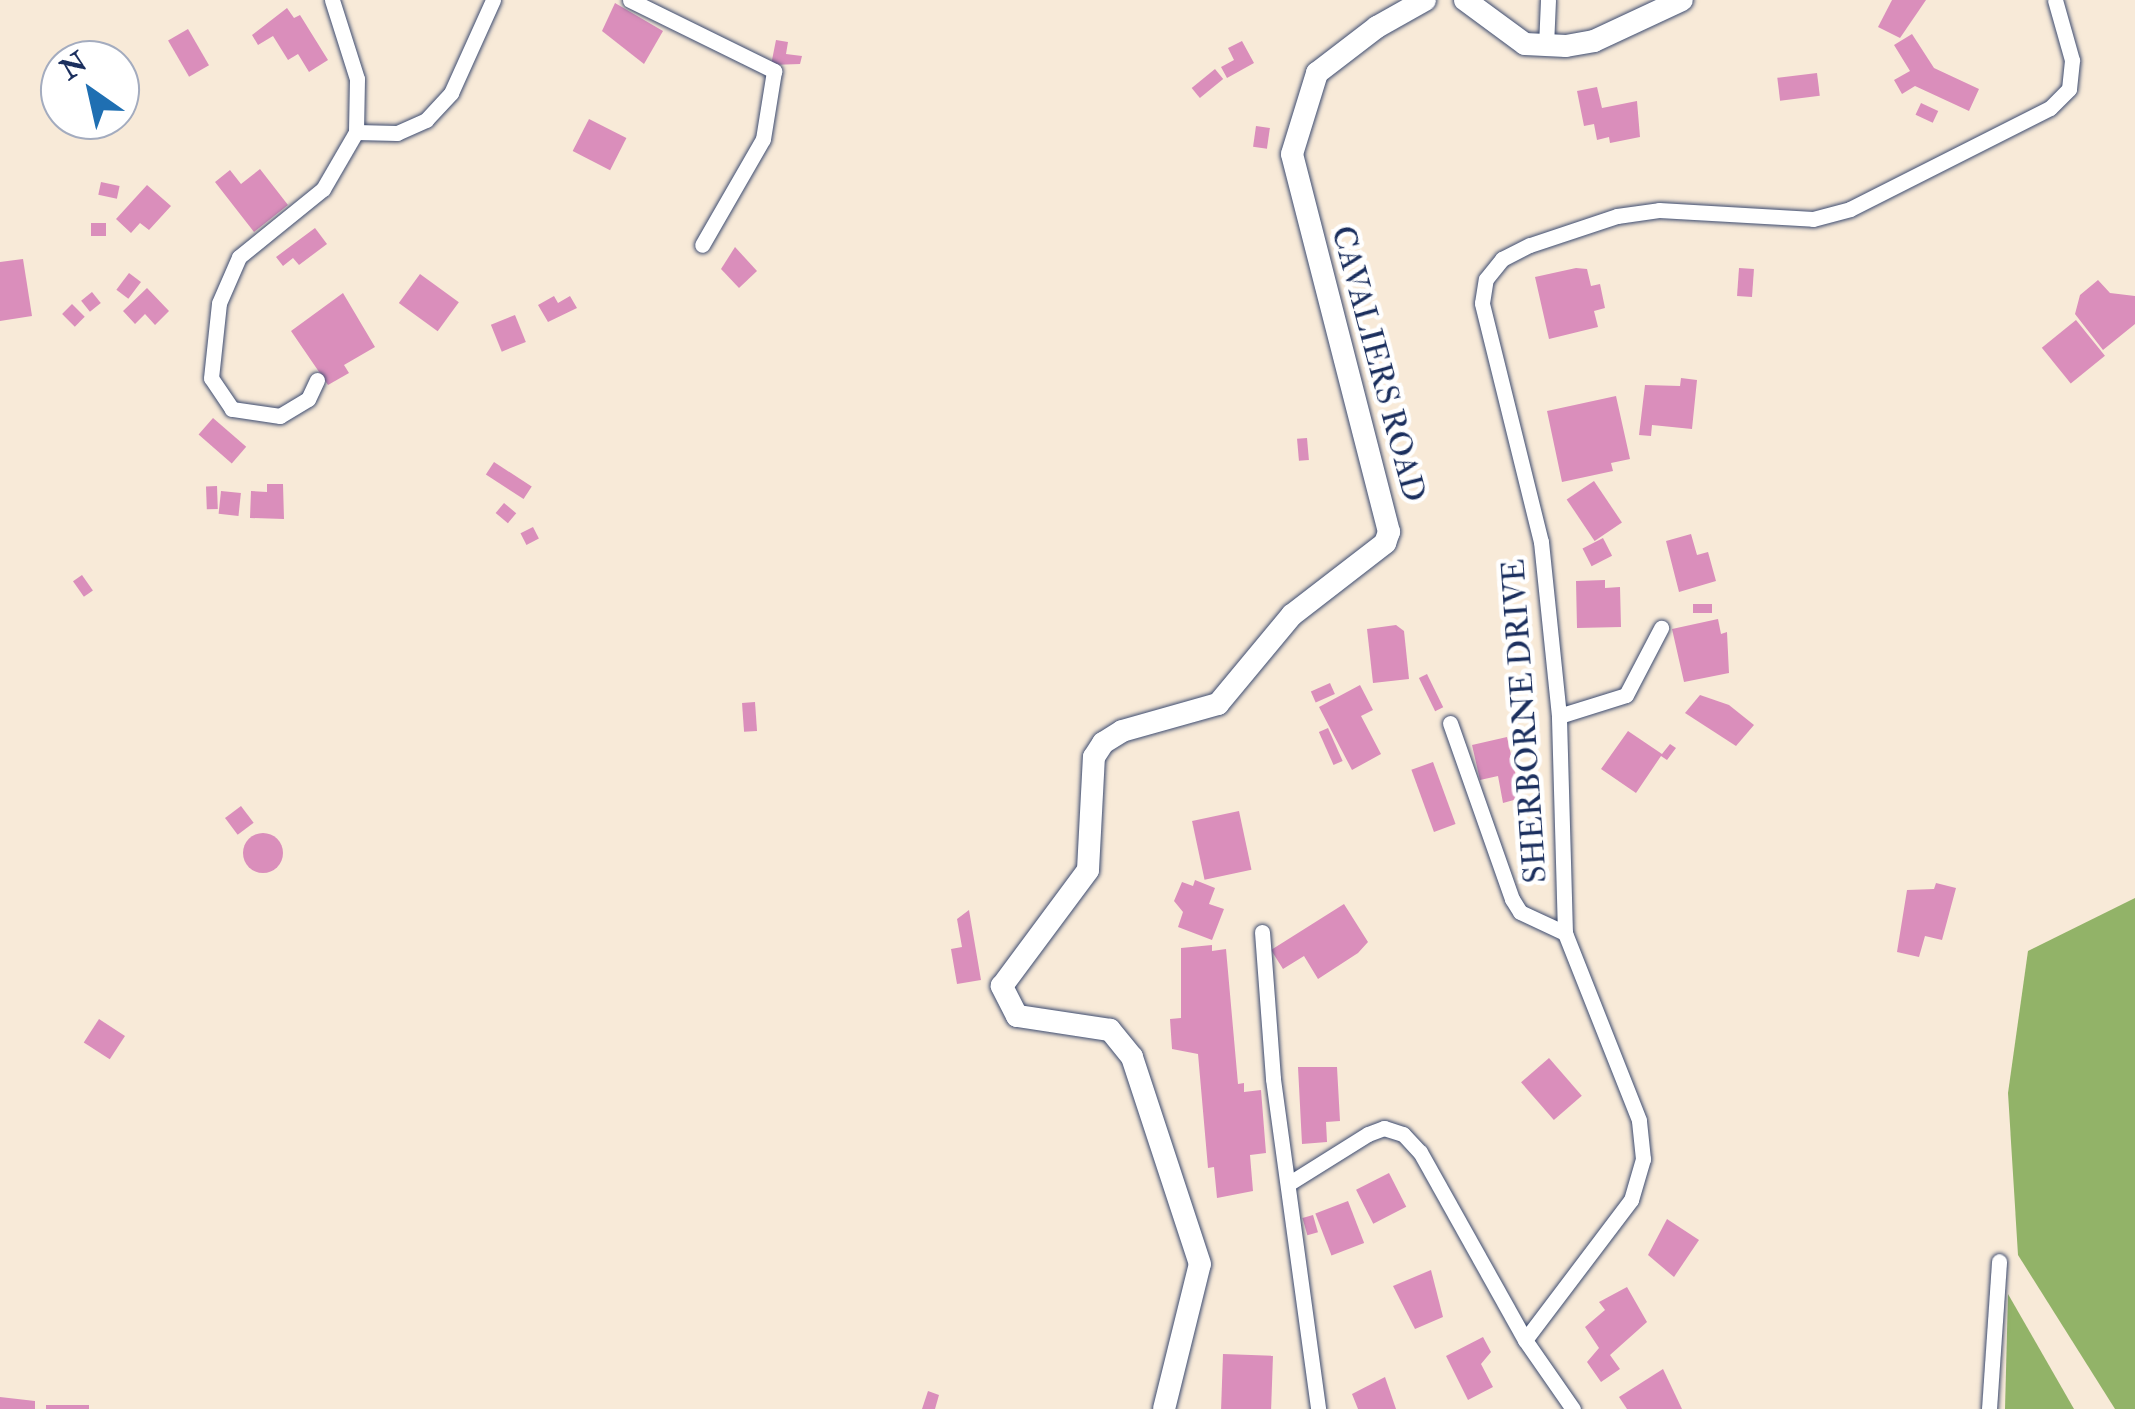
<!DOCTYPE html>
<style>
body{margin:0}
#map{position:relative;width:2135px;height:1409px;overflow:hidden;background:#f8ead8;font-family:"IM FELL Double Pica",serif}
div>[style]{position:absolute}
.forest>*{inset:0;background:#92b368}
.building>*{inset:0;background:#da8ebb;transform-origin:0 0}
.round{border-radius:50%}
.roads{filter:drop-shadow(0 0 2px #3c4b70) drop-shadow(0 0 2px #3c4b70)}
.street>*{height:15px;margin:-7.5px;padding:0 7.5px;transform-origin:7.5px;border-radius:7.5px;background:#fff}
.secondary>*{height:22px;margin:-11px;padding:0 11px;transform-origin:11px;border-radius:11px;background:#fff}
span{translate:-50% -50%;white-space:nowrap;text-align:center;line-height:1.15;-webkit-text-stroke:9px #fff;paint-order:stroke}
.street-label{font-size:32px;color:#1b2f5e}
.north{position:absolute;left:40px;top:40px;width:100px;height:100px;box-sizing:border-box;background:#fff;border:2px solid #a4acbf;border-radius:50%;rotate:326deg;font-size:28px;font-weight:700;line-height:40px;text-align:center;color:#1b2f5e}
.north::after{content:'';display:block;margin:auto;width:35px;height:45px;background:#1f6fb2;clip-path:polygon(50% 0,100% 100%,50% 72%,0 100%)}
</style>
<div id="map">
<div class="forest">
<div style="clip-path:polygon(2135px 898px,2135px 1409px,2115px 1409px,2018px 1255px,2008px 1093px,2028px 951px)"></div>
<div style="clip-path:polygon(2008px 1294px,2074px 1409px,2005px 1409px)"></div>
</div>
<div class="building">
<div style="clip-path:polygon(1892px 0,1926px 0,1900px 38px,1878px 27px)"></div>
<div style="clip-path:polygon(615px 3px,663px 31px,644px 64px,602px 31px)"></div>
<div style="clip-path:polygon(287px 8px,294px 18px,300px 15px,328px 60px,309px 72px,298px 54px,288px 60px,273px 36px,258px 45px,252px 35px)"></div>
<div style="left:188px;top:29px;width:42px;height:23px;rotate:60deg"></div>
<div style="clip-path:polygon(1912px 34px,1934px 68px,1979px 89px,1969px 111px,1915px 86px,1902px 94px,1894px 80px,1910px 71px,1894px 45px)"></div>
<div style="clip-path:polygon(776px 40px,788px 42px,786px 54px,802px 56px,800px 64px,771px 65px)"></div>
<div style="clip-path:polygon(1242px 41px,1254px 63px,1227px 78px,1221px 67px,1234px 60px,1228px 48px)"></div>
<div style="left:1215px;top:69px;width:13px;height:30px;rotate:51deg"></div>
<div style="left:1817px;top:73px;width:23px;height:40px;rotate:83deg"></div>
<div style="clip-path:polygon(1597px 87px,1602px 108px,1637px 101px,1640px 137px,1610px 143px,1609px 137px,1597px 140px,1594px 124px,1584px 126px,1577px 91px)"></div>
<div style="left:1921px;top:103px;width:19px;height:13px;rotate:25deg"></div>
<div style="left:589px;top:119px;width:42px;height:36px;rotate:27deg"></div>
<div style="left:1256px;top:126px;width:14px;height:21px;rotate:8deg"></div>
<div style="clip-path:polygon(260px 169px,288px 205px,254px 232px,215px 182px,230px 170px,241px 184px)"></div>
<div style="left:101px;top:182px;width:19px;height:13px;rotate:12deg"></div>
<div style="clip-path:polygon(147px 185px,171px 206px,149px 230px,140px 223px,131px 233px,116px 219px)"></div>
<div style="left:91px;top:223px;width:15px;height:13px"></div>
<div style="clip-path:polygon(315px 228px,327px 244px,299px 265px,293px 258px,283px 266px,276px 257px)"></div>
<div style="clip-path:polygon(735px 247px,757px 271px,739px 288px,721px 269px)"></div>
<div style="clip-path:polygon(23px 259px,32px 316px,0 321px,0 262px)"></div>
<div style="clip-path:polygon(1576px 268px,1587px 269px,1591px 286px,1600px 284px,1605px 308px,1594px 311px,1598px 327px,1549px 339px,1535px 277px)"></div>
<div style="left:1739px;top:268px;width:15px;height:28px;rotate:4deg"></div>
<div style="left:129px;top:273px;width:15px;height:21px;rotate:37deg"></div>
<div style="left:420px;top:274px;width:48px;height:36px;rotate:36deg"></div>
<div style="clip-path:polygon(2098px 280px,2110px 293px,2135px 296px,2135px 324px,2103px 350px,2075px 314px,2080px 295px)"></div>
<div style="clip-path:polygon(147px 288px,169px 311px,155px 325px,145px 314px,135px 324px,123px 311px)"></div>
<div style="left:92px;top:292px;width:14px;height:14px;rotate:51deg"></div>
<div style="clip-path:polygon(343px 293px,375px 347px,344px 365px,349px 373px,328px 385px,291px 331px)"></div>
<div style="clip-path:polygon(554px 296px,558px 303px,570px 296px,577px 308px,548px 322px,538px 305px)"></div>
<div style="left:72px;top:304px;width:18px;height:14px;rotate:45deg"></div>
<div style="left:515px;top:315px;width:29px;height:26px;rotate:68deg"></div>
<div style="left:2076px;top:320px;width:46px;height:44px;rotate:51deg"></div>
<div style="clip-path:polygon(1681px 378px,1697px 380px,1692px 429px,1652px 425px,1651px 436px,1639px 435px,1645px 385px,1680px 386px)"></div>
<div style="clip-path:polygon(1616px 396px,1630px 459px,1611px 463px,1613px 471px,1562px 482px,1547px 411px)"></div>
<div style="left:213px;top:418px;width:44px;height:22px;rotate:41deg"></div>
<div style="left:1307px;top:438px;width:22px;height:10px;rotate:85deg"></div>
<div style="left:494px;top:462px;width:45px;height:15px;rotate:33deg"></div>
<div style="left:1594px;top:481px;width:50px;height:33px;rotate:56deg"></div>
<div style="clip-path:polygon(267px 484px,283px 484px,284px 519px,250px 518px,251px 491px,267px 492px)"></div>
<div style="left:217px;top:486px;width:23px;height:11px;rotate:88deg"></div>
<div style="left:221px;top:491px;width:20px;height:23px;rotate:6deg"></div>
<div style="left:504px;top:503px;width:16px;height:13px;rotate:40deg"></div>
<div style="left:533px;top:527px;width:13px;height:14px;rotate:63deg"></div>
<div style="clip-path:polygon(1691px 534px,1697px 555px,1708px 552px,1716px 581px,1679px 592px,1666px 541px)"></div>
<div style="left:1603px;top:538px;width:20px;height:23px;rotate:63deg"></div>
<div style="left:82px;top:575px;width:19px;height:11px;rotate:55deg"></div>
<div style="clip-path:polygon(1605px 580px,1605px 588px,1620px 587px,1621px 627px,1577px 628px,1576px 581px)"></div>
<div style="left:1712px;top:604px;width:9px;height:19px;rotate:90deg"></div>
<div style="clip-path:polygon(1718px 619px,1721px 634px,1727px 632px,1729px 673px,1684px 682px,1672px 629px)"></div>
<div style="clip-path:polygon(1396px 625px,1404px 631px,1409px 679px,1373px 683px,1367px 629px)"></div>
<div style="left:1427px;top:674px;width:37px;height:9px;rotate:64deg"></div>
<div style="left:1330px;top:683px;width:12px;height:21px;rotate:66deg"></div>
<div style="clip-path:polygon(1360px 685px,1373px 710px,1361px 716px,1381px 754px,1352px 770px,1319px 707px)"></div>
<div style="clip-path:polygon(1700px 695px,1729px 705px,1754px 725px,1736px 746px,1685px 713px)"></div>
<div style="left:755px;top:702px;width:29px;height:13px;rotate:86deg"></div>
<div style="left:1328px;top:728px;width:36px;height:10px;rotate:66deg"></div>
<div style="clip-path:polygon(1628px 731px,1662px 754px,1670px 744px,1676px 748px,1667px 760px,1661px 756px,1636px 793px,1601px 769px)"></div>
<div style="clip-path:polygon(1507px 737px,1521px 798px,1503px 803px,1498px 776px,1480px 780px,1472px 745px)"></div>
<div style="left:1433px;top:762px;width:66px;height:23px;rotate:70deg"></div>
<div style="left:241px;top:806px;width:21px;height:20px;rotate:53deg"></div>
<div style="left:1239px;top:811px;width:60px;height:48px;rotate:78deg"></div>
<div class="round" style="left:243px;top:833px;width:40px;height:40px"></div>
<div style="clip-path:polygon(1195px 880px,1215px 888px,1209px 904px,1224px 909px,1212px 940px,1178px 927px,1183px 912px,1174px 901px,1182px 882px,1193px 886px)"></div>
<div style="clip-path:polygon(1936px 883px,1956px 888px,1942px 940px,1925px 936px,1919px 957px,1897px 952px,1907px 890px,1934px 889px)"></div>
<div style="clip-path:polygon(1344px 904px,1368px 942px,1358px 953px,1318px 979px,1304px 956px,1283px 969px,1271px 950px)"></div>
<div style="clip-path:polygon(969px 910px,981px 980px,957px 984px,951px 949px,962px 947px,957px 919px)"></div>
<div style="clip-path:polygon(1212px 945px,1212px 951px,1226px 949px,1238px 1084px,1244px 1083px,1244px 1092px,1261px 1090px,1266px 1153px,1250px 1155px,1253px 1191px,1217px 1198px,1214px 1167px,1208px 1168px,1198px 1054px,1172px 1049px,1170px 1019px,1181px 1018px,1181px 948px)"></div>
<div style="left:99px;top:1019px;width:31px;height:28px;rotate:33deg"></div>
<div style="left:1549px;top:1058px;width:50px;height:37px;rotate:49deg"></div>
<div style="clip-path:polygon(1298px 1067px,1337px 1067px,1340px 1121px,1326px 1122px,1327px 1142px,1302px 1144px)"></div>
<div style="left:1389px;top:1173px;width:38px;height:37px;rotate:63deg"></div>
<div style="left:1348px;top:1201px;width:45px;height:35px;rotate:69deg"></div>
<div style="left:1313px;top:1215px;width:18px;height:11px;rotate:74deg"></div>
<div style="clip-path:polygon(1667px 1219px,1699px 1240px,1674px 1277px,1648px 1255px)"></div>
<div style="clip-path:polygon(1431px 1270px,1443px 1317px,1415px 1329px,1393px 1286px)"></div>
<div style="clip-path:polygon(1627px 1287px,1647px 1322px,1610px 1355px,1620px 1369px,1601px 1382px,1587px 1362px,1599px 1348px,1585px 1327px,1605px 1310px,1599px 1302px)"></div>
<div style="clip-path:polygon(1483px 1337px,1491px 1352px,1481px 1364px,1493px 1387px,1468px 1400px,1446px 1356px)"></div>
<div style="left:1223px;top:1354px;width:50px;height:55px;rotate:2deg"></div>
<div style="clip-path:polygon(1663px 1369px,1682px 1409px,1627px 1409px,1619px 1397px)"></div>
<div style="clip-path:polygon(1385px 1377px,1396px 1409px,1358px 1409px,1352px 1394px)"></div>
<div style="clip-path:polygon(928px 1391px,939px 1395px,935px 1409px,922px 1409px)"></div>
<div style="clip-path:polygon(0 1397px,35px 1401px,35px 1409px,0 1409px)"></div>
<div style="left:46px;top:1405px;width:43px;height:4px"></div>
</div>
<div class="roads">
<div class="street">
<div style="left:332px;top:0;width:83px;rotate:72.4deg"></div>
<div style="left:357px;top:79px;width:53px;rotate:91.1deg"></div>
<div style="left:630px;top:0;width:161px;rotate:26.2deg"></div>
<div style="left:774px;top:71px;width:69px;rotate:99.2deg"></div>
<div style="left:763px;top:139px;width:122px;rotate:119.9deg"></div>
<div style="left:1546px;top:46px;width:46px;rotate:-87.5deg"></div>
<div style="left:356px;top:132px;width:41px;rotate:1.4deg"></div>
<div style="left:397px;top:133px;width:32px;rotate:-24deg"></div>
<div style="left:426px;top:120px;width:37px;rotate:-47deg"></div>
<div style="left:451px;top:93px;width:102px;rotate:-65.7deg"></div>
<div style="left:317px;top:380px;width:21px;rotate:115deg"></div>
<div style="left:308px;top:399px;width:33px;rotate:149deg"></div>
<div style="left:280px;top:416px;width:49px;rotate:-171.7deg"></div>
<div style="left:232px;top:409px;width:37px;rotate:-124deg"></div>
<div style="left:211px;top:378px;width:75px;rotate:-83.9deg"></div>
<div style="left:219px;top:303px;width:50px;rotate:-66.5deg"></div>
<div style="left:239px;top:257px;width:108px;rotate:-39deg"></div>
<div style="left:323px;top:189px;width:66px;rotate:-59.9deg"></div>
<div style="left:1559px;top:716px;width:70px;rotate:-17.4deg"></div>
<div style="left:1626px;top:695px;width:76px;rotate:-62.4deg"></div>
<div style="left:1450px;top:723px;width:187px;rotate:70.6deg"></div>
<div style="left:1512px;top:899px;width:15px;rotate:58deg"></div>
<div style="left:1520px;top:912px;width:50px;rotate:25deg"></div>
<div style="left:1262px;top:932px;width:147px;rotate:85.7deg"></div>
<div style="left:1273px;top:1079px;width:333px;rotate:82.2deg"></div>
<div style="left:1288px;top:1184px;width:94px;rotate:-32deg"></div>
<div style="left:1368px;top:1134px;width:17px;rotate:-21deg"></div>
<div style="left:1384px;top:1128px;width:20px;rotate:18deg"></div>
<div style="left:1403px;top:1134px;width:25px;rotate:47deg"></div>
<div style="left:1420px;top:1152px;width:215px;rotate:60.8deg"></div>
<div style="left:1525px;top:1340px;width:84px;rotate:55.2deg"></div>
<div style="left:1525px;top:1340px;width:176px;rotate:-52.9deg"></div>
<div style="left:1631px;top:1200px;width:43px;rotate:-73.7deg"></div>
<div style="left:1643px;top:1159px;width:39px;rotate:-96deg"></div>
<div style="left:1639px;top:1120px;width:201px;rotate:-111.6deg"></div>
<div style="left:1565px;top:933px;width:217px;rotate:-91.6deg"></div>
<div style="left:1559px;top:716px;width:175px;rotate:-95.9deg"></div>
<div style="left:1541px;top:542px;width:246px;rotate:-103.9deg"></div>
<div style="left:1482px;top:303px;width:24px;rotate:-81deg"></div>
<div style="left:1486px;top:279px;width:26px;rotate:-51deg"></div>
<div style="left:1502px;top:259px;width:31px;rotate:-27deg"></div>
<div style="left:1530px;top:245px;width:92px;rotate:-18.4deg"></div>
<div style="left:1617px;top:216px;width:42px;rotate:-8.1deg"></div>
<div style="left:1659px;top:210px;width:154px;rotate:3.3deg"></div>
<div style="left:1813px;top:219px;width:38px;rotate:-15deg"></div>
<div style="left:1850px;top:209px;width:224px;rotate:-26.8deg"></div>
<div style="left:2050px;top:108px;width:27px;rotate:-45deg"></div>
<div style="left:2069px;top:89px;width:29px;rotate:-84deg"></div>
<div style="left:2072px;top:60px;width:62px;rotate:-105.8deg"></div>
<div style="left:1989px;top:1409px;width:148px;rotate:-86.1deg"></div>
</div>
<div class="secondary">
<div style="left:1465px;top:0;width:74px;rotate:36.3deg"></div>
<div style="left:1525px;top:44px;width:41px;rotate:2.8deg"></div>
<div style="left:1566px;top:46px;width:28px;rotate:-10deg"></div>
<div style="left:1594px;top:41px;width:97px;rotate:-25deg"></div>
<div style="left:1164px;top:1409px;width:149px;rotate:-76.1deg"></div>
<div style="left:1200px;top:1264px;width:218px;rotate:-108.2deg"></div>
<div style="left:1132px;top:1057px;width:35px;rotate:-129deg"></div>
<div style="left:1110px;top:1030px;width:94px;rotate:-171.4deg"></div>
<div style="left:1017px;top:1016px;width:34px;rotate:-117deg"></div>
<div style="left:1002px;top:986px;width:144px;rotate:-53.4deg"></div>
<div style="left:1088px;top:870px;width:113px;rotate:-87deg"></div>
<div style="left:1094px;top:757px;width:17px;rotate:-57deg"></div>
<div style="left:1103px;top:743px;width:22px;rotate:-32deg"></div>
<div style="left:1122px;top:731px;width:100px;rotate:-15.7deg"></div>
<div style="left:1218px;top:704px;width:116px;rotate:-50.3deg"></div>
<div style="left:1292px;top:615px;width:118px;rotate:-37.7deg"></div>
<div style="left:1385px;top:543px;width:12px;rotate:-70deg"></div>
<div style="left:1389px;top:532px;width:390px;rotate:-104.4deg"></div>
<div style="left:1292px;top:154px;width:85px;rotate:-72.8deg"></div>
<div style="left:1317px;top:73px;width:76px;rotate:-37.5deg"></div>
<div style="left:1377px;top:27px;width:55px;rotate:-29.4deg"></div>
</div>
</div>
<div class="street-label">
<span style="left:1378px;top:364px;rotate:75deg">CAVALIERS ROAD</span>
<span style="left:1525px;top:721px;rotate:-94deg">SHERBORNE DRIVE</span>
</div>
<div class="north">N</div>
</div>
